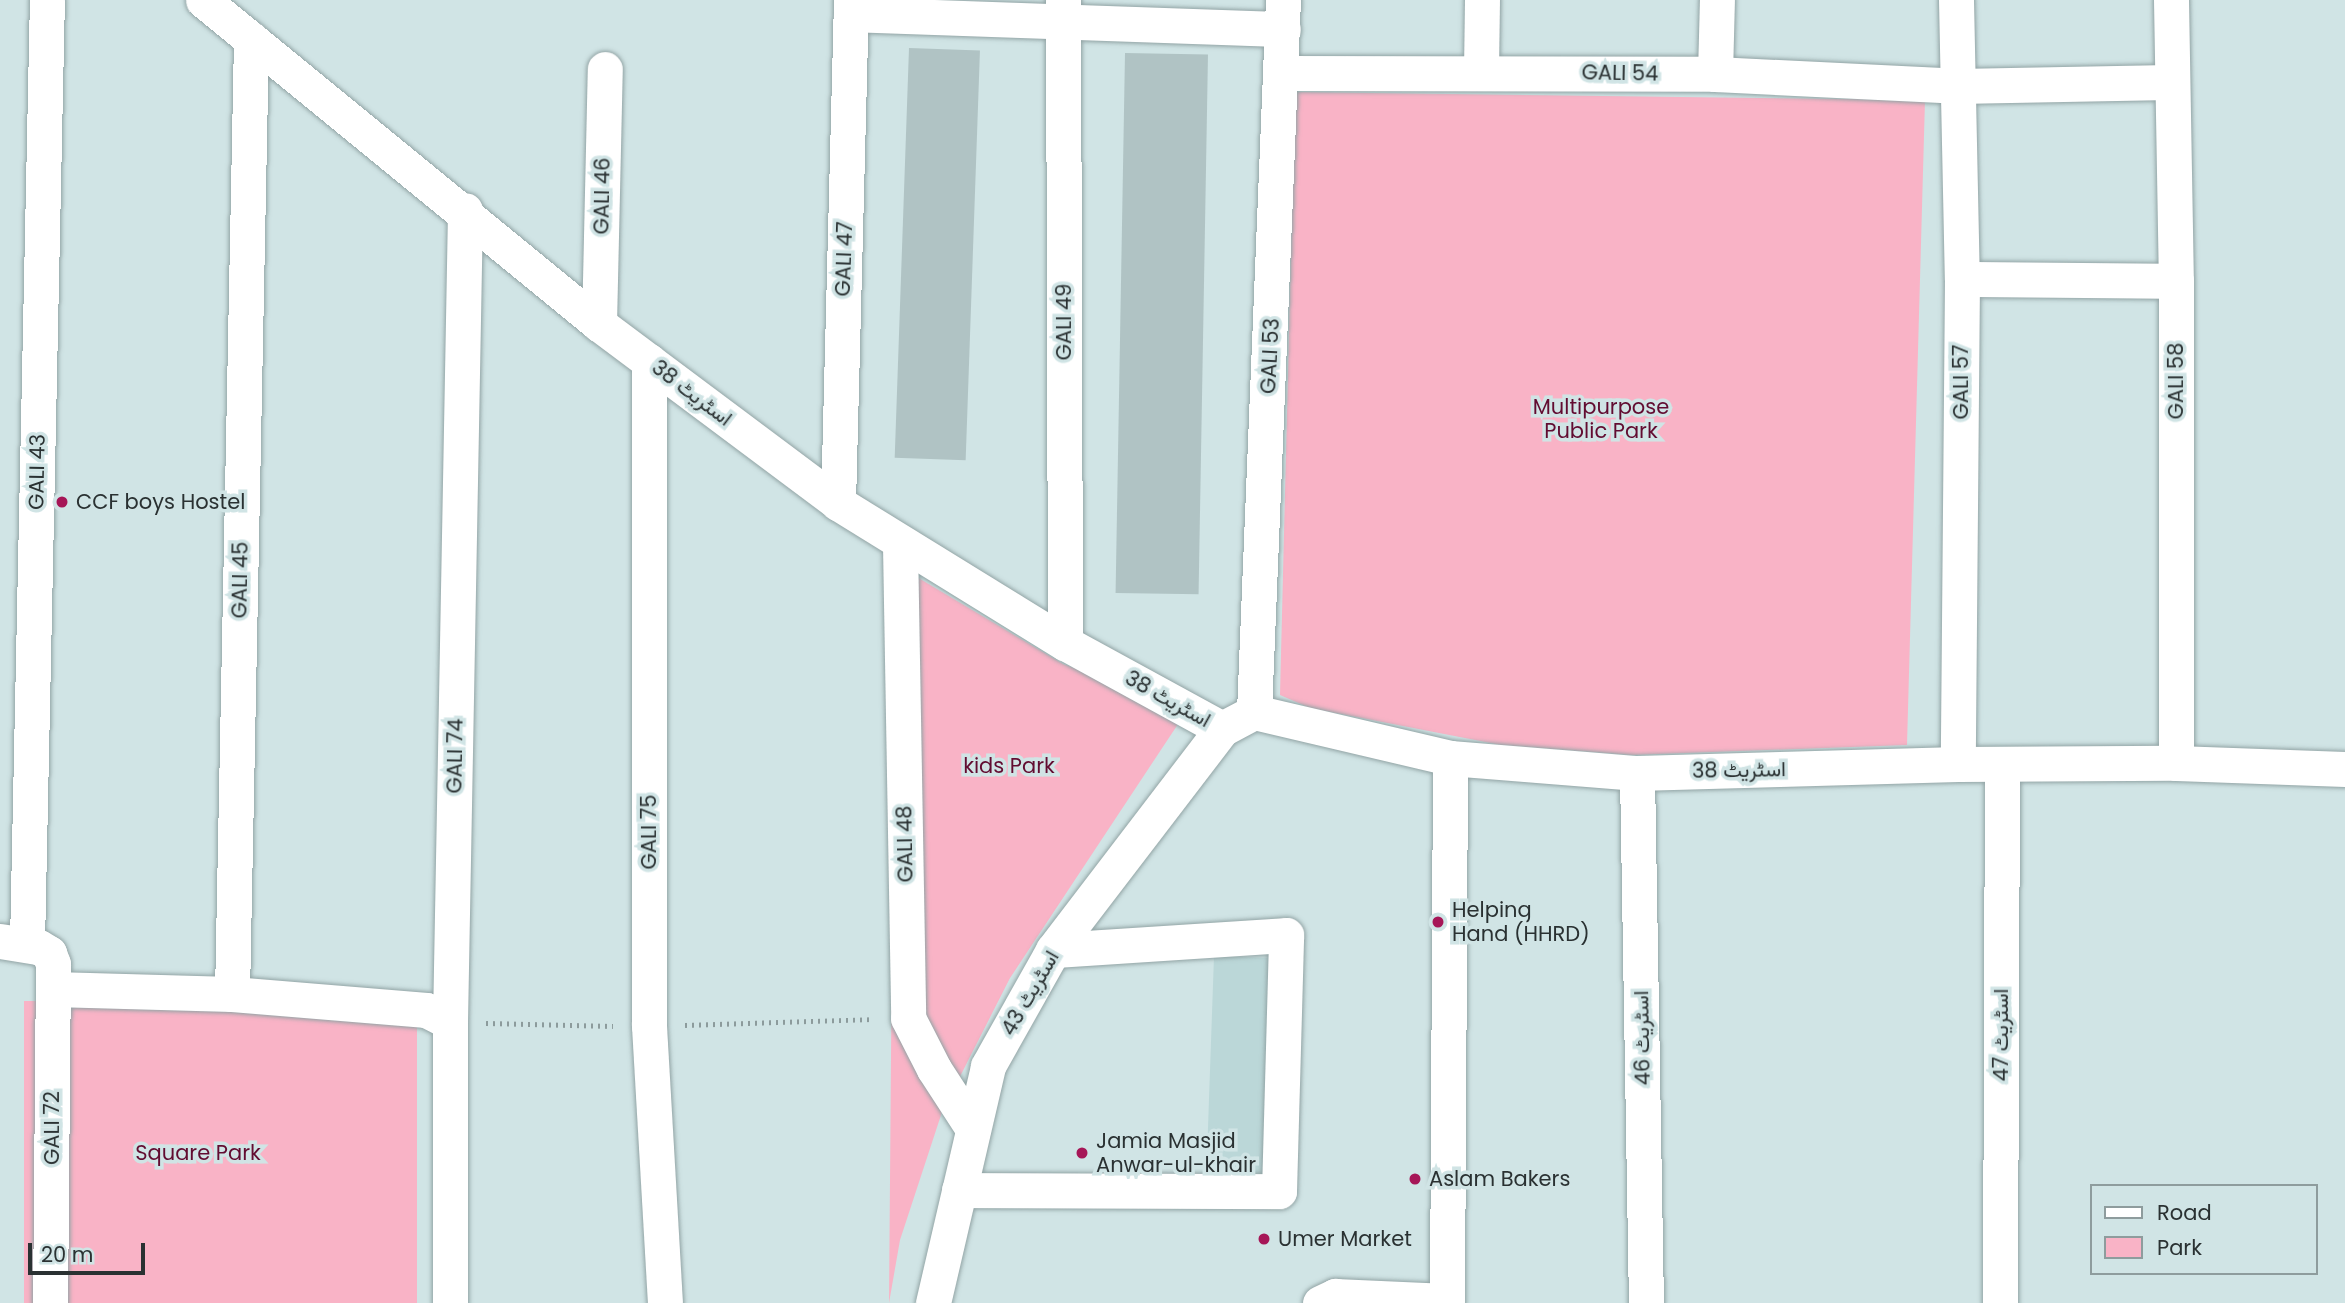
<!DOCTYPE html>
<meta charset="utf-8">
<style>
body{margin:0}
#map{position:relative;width:2345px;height:1303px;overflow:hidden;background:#d0e4e5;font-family:Poppins,Vazirmatn,sans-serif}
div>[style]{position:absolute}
.built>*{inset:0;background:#bbd7d8;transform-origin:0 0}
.green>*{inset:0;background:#f9b3c6;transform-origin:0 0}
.building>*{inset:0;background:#b0c3c4;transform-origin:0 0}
.path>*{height:4.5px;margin-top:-2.25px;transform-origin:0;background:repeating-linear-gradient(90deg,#8c9b9c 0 2px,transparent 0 7px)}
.roads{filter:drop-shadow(0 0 2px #92a4a5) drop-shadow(0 0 2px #92a4a5)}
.street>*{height:35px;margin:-17.5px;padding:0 17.5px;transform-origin:17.5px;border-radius:17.5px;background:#fff}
.dots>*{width:19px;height:19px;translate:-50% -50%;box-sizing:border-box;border:4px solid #d0e4e5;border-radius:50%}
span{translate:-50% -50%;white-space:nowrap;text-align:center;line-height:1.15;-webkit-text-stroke:7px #d0e4e5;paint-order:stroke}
.street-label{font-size:21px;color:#2a3132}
.park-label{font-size:21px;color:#620c31}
.poi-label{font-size:21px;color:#2a3132}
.left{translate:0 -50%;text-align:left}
.legend{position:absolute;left:2090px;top:1184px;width:228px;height:91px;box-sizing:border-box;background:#d0e4e5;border:2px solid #8e9c9d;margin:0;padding:9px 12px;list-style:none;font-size:21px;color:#2a3132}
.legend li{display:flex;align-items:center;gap:14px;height:35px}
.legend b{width:35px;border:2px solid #8e9c9d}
.scale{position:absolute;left:28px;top:1243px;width:117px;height:32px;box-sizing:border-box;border:4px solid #2a3132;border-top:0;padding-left:9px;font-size:21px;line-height:24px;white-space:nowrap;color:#2a3132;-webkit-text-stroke:5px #d0e4e5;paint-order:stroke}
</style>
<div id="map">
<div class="built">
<div style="left:1214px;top:956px;width:57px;height:224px;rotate:2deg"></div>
</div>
<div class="green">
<div style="clip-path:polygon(1295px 92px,1925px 100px,1907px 745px,1632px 755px,1501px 745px,1310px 708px,1280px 695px)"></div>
<div style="clip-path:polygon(895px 564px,1063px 664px,1188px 709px,1010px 978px,942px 1112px,900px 1240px,889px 1303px)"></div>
<div style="left:24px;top:1001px;width:393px;height:302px"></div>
</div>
<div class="building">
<div style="left:909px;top:48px;width:71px;height:410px;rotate:2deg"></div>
<div style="left:1125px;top:53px;width:83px;height:540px;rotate:1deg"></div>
</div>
<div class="path">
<div style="left:486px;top:1023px;width:127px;rotate:1.4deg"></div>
<div style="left:685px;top:1025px;width:187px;rotate:-1.8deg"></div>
</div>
<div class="roads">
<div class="street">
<div style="left:203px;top:0;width:512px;rotate:39.29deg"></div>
<div style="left:599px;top:324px;width:299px;rotate:36.8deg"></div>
<div style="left:838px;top:503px;width:267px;rotate:31.7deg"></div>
<div style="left:1065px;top:643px;width:179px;rotate:28.7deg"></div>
<div style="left:1222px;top:729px;width:36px;rotate:-28deg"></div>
<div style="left:1254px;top:712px;width:201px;rotate:13.2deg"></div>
<div style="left:1450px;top:758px;width:188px;rotate:4.6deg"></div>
<div style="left:1637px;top:773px;width:321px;rotate:-1.6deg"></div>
<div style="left:1958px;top:764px;width:218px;rotate:-0.3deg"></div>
<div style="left:2176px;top:763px;width:169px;rotate:2deg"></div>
<div style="left:1063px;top:0;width:643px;rotate:89.82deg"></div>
<div style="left:1956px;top:0;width:279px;rotate:88.8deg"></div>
<div style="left:1962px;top:279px;width:485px;rotate:90.5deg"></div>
<div style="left:2171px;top:0;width:281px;rotate:89deg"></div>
<div style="left:2176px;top:281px;width:482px;rotate:90deg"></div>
<div style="left:851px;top:14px;width:432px;rotate:2deg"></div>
<div style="left:1481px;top:71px;width:71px;rotate:-89.2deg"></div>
<div style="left:1282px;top:73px;width:433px;rotate:0.1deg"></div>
<div style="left:1715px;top:74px;width:242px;rotate:2.8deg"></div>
<div style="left:1957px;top:86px;width:213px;rotate:-1.1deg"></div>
<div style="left:1715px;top:74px;width:74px;rotate:-88.5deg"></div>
<div style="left:1962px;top:279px;width:214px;rotate:0.5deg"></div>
<div style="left:599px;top:324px;width:255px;rotate:-88.7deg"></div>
<div style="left:649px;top:361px;width:665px;rotate:90deg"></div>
<div style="left:649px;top:1026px;width:277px;rotate:86.7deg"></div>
<div style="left:838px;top:503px;width:503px;rotate:-88.52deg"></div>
<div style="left:900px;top:545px;width:473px;rotate:89deg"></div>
<div style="left:908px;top:1018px;width:57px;rotate:63deg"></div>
<div style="left:934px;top:1069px;width:68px;rotate:57deg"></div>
<div style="left:1254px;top:712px;width:713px;rotate:-87.67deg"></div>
<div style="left:1637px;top:773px;width:530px;rotate:89.03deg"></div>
<div style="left:0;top:941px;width:39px;rotate:9deg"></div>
<div style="left:39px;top:947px;width:12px;rotate:31deg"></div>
<div style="left:49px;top:953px;width:12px;rotate:70deg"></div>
<div style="left:53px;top:964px;width:339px;rotate:90.5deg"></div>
<div style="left:27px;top:943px;width:943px;rotate:-88.79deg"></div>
<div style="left:53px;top:989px;width:179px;rotate:1.6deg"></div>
<div style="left:232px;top:994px;width:195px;rotate:4.7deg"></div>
<div style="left:426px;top:1010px;width:27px;rotate:27deg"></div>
<div style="left:232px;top:994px;width:955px;rotate:-88.86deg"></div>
<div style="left:959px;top:1190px;width:320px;rotate:0.2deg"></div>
<div style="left:1279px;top:1191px;width:256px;rotate:-88.4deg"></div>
<div style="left:1286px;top:935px;width:233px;rotate:176.3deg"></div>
<div style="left:450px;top:1303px;width:281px;rotate:-90deg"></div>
<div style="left:450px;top:1022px;width:812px;rotate:-88.94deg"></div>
<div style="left:933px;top:1303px;width:243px;rotate:-76.9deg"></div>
<div style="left:988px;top:1066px;width:133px;rotate:-60.7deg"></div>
<div style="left:1053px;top:950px;width:278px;rotate:-52.6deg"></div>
<div style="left:1320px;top:1303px;width:17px;rotate:-25deg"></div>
<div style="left:1335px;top:1296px;width:112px;rotate:2.6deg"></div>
<div style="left:1447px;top:1301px;width:543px;rotate:-89.68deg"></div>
<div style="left:2000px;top:1303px;width:537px;rotate:-89.79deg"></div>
</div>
</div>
<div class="dots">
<div style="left:62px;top:502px;background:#a61657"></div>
<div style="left:1438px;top:922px;background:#a61657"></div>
<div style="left:1082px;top:1153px;background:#a61657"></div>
<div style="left:1415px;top:1179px;background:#a61657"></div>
<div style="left:1264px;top:1239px;background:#a61657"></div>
</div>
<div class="street-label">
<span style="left:1620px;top:73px;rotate:1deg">GALI 54</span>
<span style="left:602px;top:196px;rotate:-89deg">GALI 46</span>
<span style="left:844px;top:259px;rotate:-88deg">GALI 47</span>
<span style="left:1064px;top:322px;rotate:-90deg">GALI 49</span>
<span style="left:1270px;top:356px;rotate:-87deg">GALI 53</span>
<span style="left:2176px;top:381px;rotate:-90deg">GALI 58</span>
<span style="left:1961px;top:382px;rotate:-90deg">GALI 57</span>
<span style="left:692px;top:393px;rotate:37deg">اسٹریٹ 38</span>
<span style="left:37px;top:472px;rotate:-89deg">GALI 43</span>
<span style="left:240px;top:580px;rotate:-89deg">GALI 45</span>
<span style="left:1168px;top:699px;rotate:29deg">اسٹریٹ 38</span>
<span style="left:455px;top:756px;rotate:-89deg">GALI 74</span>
<span style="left:1739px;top:770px;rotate:-1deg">اسٹریٹ 38</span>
<span style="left:649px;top:832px;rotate:-90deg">GALI 75</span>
<span style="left:905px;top:844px;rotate:-91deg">GALI 48</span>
<span style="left:1030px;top:993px;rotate:-60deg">اسٹریٹ 43</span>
<span style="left:2001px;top:1035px;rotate:-90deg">اسٹریٹ 47</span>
<span style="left:1642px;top:1038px;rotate:-91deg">اسٹریٹ 46</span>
<span style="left:52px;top:1128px;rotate:-90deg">GALI 72</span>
</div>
<div class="park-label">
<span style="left:1601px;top:419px">Multipurpose<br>Public Park</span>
<span style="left:1009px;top:766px">kids Park</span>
<span style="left:198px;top:1153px">Square Park</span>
</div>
<div class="poi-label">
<span class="left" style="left:76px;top:502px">CCF boys Hostel</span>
<span class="left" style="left:1452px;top:922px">Helping<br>Hand (HHRD)</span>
<span class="left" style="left:1096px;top:1153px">Jamia Masjid<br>Anwar-ul-khair</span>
<span class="left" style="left:1429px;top:1179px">Aslam Bakers</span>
<span class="left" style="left:1278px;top:1239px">Umer Market</span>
</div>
<ul class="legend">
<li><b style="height:9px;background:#fff"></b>Road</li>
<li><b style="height:19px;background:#f9b3c6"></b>Park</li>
</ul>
<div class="scale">20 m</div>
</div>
